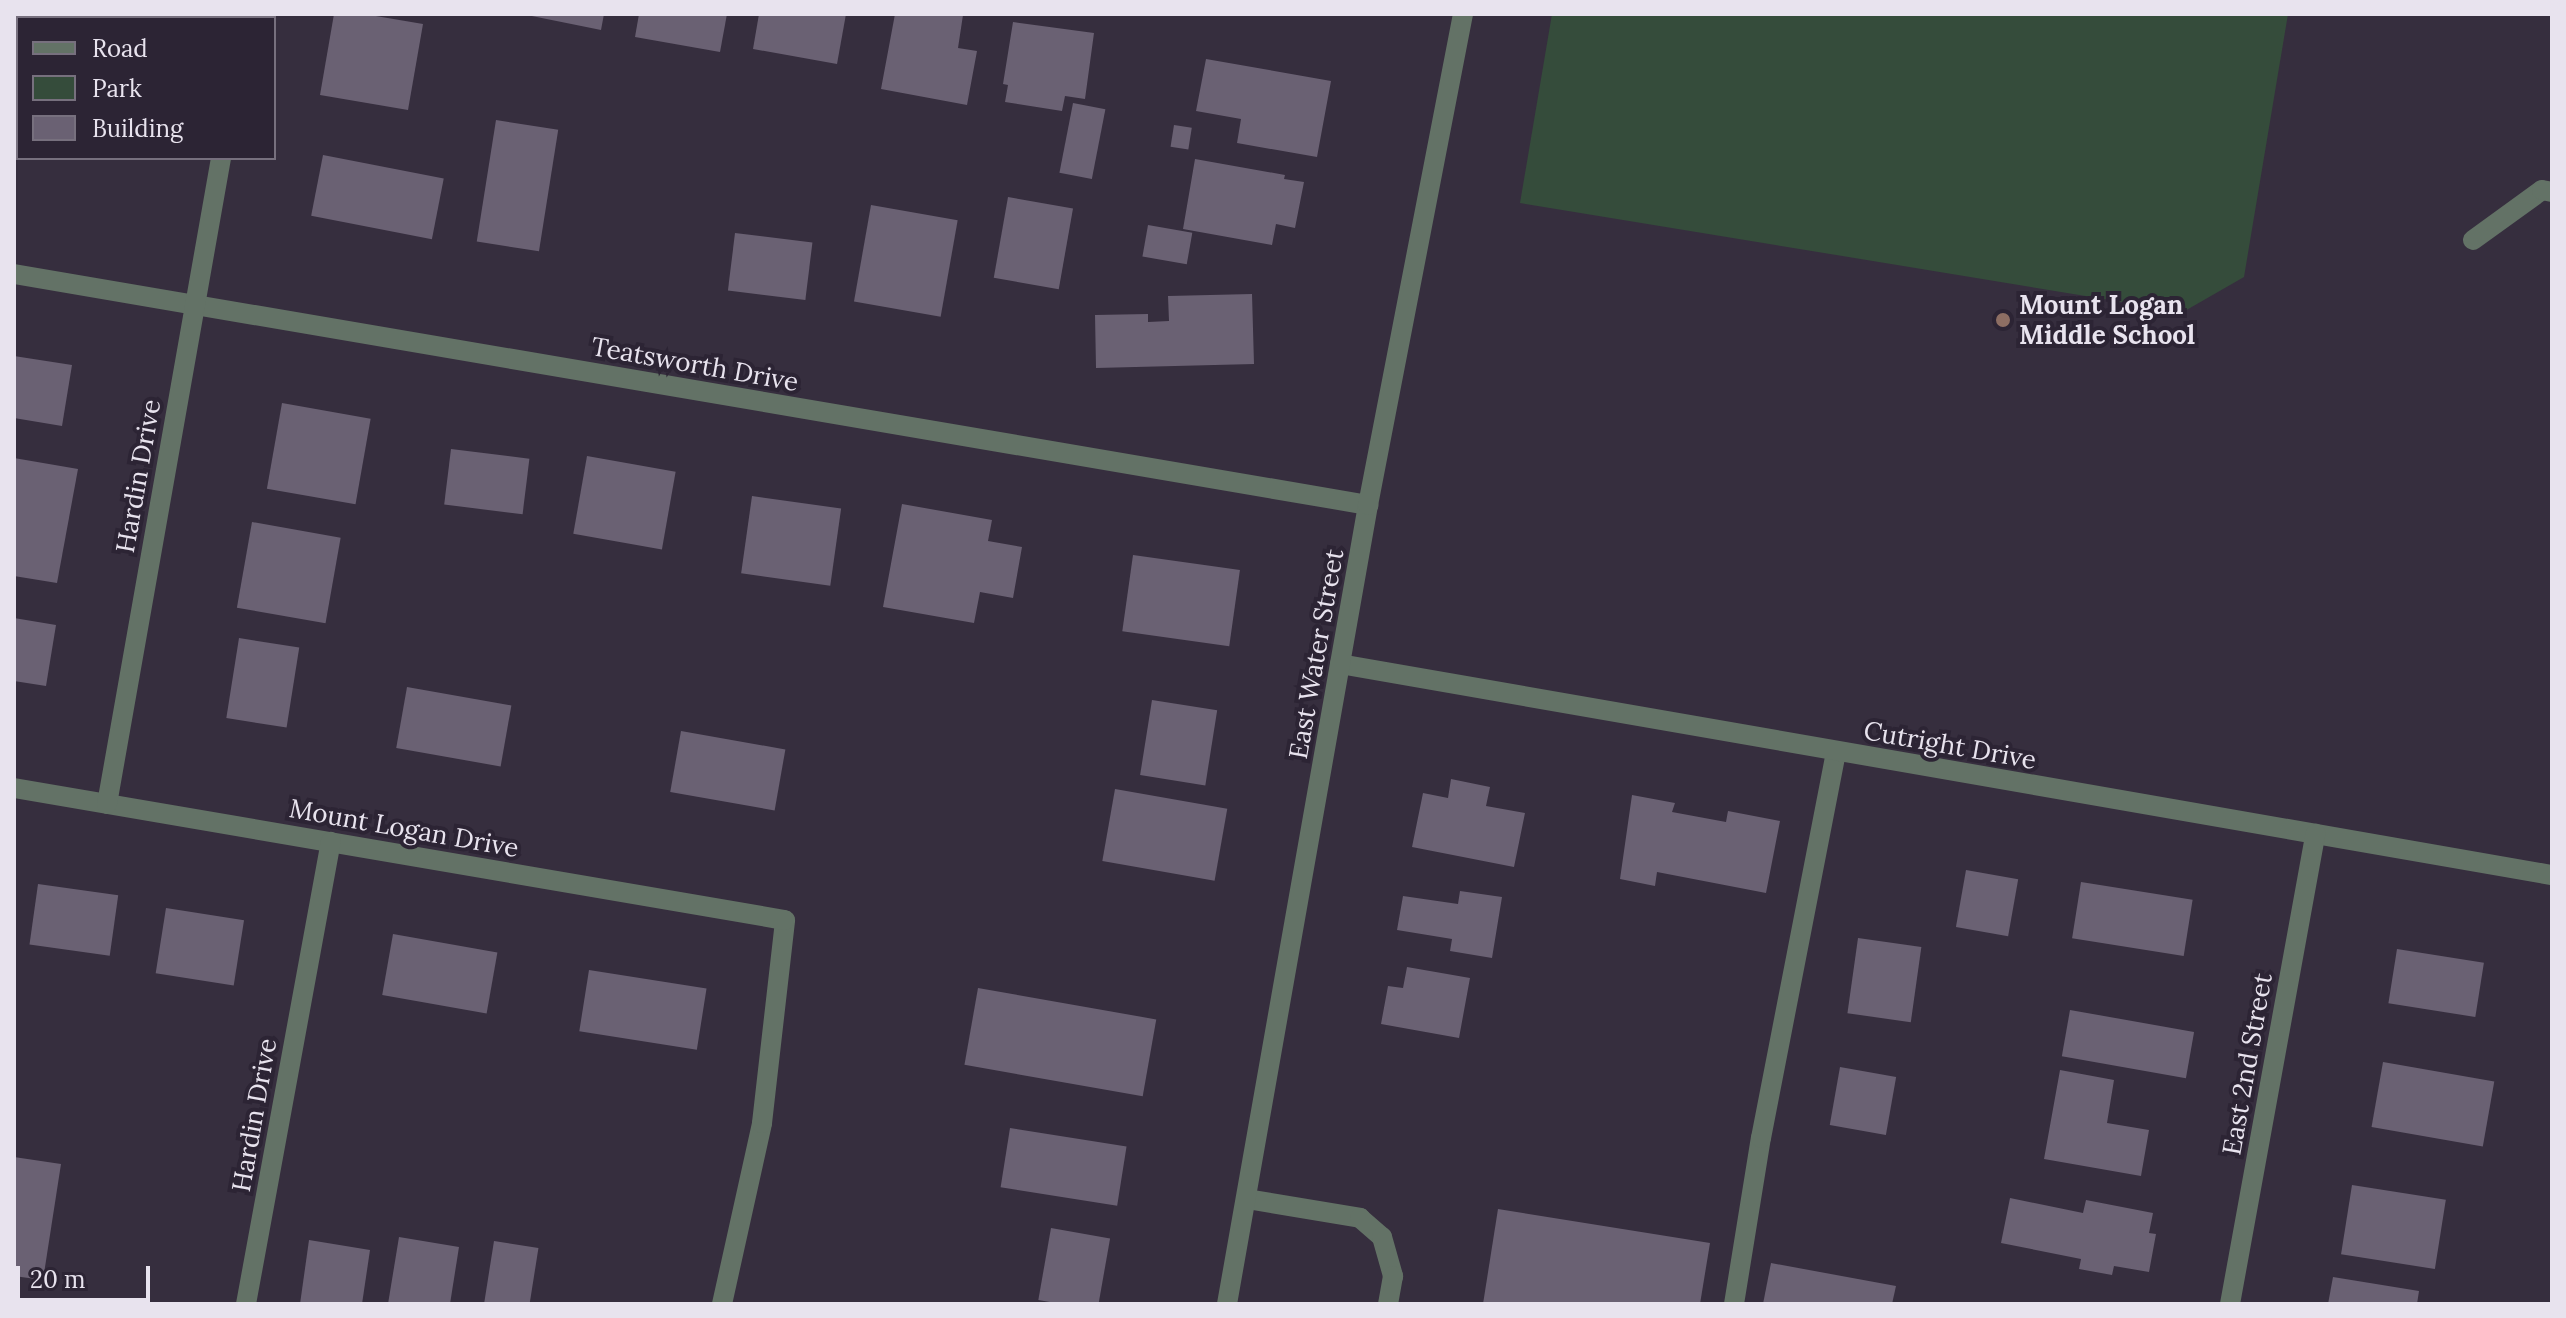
<!DOCTYPE html>
<style>
body{margin:0}
#map{position:relative;width:2566px;height:1318px;overflow:hidden;background:#362e3e;font-family:Lora,serif}
div>[style]{position:absolute}
.green>*{inset:0;background:#354c3b}
.building>*{inset:0;background:#6a6173;transform-origin:0 0}
.lane>*{height:20px;margin:-10px;padding:0 10px;transform-origin:10px;border-radius:10px;background:#637266}
.street>*{height:20px;margin:-10px;padding:0 10px;transform-origin:10px;border-radius:10px;background:#637266}
.dots>*{width:22px;height:22px;translate:-50% -50%;box-sizing:border-box;border:4px solid #2c2434;border-radius:50%}
span{translate:-50% -50%;white-space:nowrap;text-align:center;line-height:1.15;-webkit-text-stroke:8px #2c2434;paint-order:stroke}
.poi-label{font-size:26px;color:#e8e3ee;font-weight:700}
.left{translate:0 -50%;text-align:left}
.street-label{font-size:26px;color:#e8e3ee}
.frame{position:absolute;inset:0;border:16px solid #e8e3ee;pointer-events:none}
.legend{position:absolute;left:16px;top:16px;width:260px;height:144px;box-sizing:border-box;background:#2c2434;border:2px solid #77707e;margin:0;padding:10px 14px;list-style:none;font-size:24px;color:#e8e3ee}
.legend li{display:flex;align-items:center;gap:16px;height:40px}
.legend b{width:40px;border:2px solid #77707e}
.scale{position:absolute;left:16px;top:1266px;width:134px;height:36px;box-sizing:border-box;border:4px solid #e8e3ee;border-top:0;padding-left:10px;font-size:24px;line-height:28px;white-space:nowrap;color:#e8e3ee;-webkit-text-stroke:6px #2c2434;paint-order:stroke}
</style>
<div id="map">
<div class="green">
<div style="clip-path:polygon(1552px 14px,2288px 14px,2244px 277px,2183px 312px,1520px 203px)"></div>
</div>
<div class="building">
<div style="clip-path:polygon(334px 14px,364px 14px,423px 24px,408px 110px,320px 95px)"></div>
<div style="clip-path:polygon(522px 14px,604px 14px,601px 30px)"></div>
<div style="clip-path:polygon(639px 14px,727px 14px,720px 52px,635px 37px)"></div>
<div style="clip-path:polygon(759px 14px,846px 14px,837px 64px,753px 49px)"></div>
<div style="clip-path:polygon(895px 14px,963px 15px,958px 48px,977px 51px,967px 105px,881px 89px)"></div>
<div style="clip-path:polygon(1013px 22px,1094px 33px,1085px 99px,1065px 96px,1062px 111px,1005px 102px,1008px 85px,1003px 84px)"></div>
<div style="clip-path:polygon(1206px 59px,1331px 81px,1317px 157px,1237px 143px,1241px 119px,1196px 111px)"></div>
<div style="left:1073px;top:103px;width:33px;height:71px;rotate:11deg"></div>
<div style="left:496px;top:120px;width:63px;height:123px;rotate:9deg"></div>
<div style="left:1174px;top:125px;width:18px;height:22px;rotate:9deg"></div>
<div style="left:323px;top:155px;width:123px;height:62px;rotate:11deg"></div>
<div style="clip-path:polygon(1195px 159px,1285px 175px,1284px 179px,1304px 182px,1295px 228px,1276px 224px,1272px 245px,1183px 229px)"></div>
<div style="left:1008px;top:197px;width:66px;height:82px;rotate:10deg"></div>
<div style="left:871px;top:205px;width:88px;height:98px;rotate:10deg"></div>
<div style="left:1148px;top:225px;width:45px;height:32px;rotate:10deg"></div>
<div style="left:735px;top:233px;width:78px;height:58px;rotate:7deg"></div>
<div style="clip-path:polygon(1252px 294px,1254px 364px,1096px 368px,1095px 315px,1148px 314px,1148px 322px,1169px 321px,1168px 296px)"></div>
<div style="clip-path:polygon(14px 356px,72px 365px,62px 426px,14px 418px)"></div>
<div style="left:282px;top:403px;width:90px;height:87px;rotate:10deg"></div>
<div style="left:451px;top:449px;width:79px;height:56px;rotate:7deg"></div>
<div style="left:587px;top:456px;width:90px;height:79px;rotate:10deg"></div>
<div style="clip-path:polygon(14px 458px,78px 469px,57px 583px,14px 576px)"></div>
<div style="left:752px;top:496px;width:90px;height:78px;rotate:8deg"></div>
<div style="clip-path:polygon(902px 504px,992px 520px,988px 541px,1022px 547px,1013px 598px,980px 592px,974px 623px,883px 607px)"></div>
<div style="left:252px;top:522px;width:90px;height:87px;rotate:10deg"></div>
<div style="left:1133px;top:555px;width:108px;height:77px;rotate:8deg"></div>
<div style="clip-path:polygon(14px 618px,56px 625px,46px 686px,14px 681px)"></div>
<div style="left:239px;top:638px;width:61px;height:81px;rotate:9deg"></div>
<div style="left:407px;top:687px;width:106px;height:62px;rotate:10deg"></div>
<div style="left:1152px;top:700px;width:66px;height:76px;rotate:9deg"></div>
<div style="left:681px;top:731px;width:106px;height:62px;rotate:10deg"></div>
<div style="clip-path:polygon(1451px 779px,1490px 787px,1486px 806px,1525px 813px,1514px 867px,1412px 847px,1423px 793px,1448px 798px)"></div>
<div style="left:1115px;top:789px;width:114px;height:73px;rotate:10deg"></div>
<div style="clip-path:polygon(1632px 795px,1675px 803px,1672px 812px,1726px 822px,1728px 811px,1780px 821px,1766px 893px,1657px 872px,1655px 886px,1620px 879px)"></div>
<div style="left:1966px;top:870px;width:53px;height:58px;rotate:10deg"></div>
<div style="left:2081px;top:882px;width:113px;height:57px;rotate:9deg"></div>
<div style="left:38px;top:884px;width:81px;height:61px;rotate:8deg"></div>
<div style="clip-path:polygon(1460px 891px,1502px 897px,1492px 958px,1450px 951px,1452px 939px,1397px 930px,1403px 896px,1458px 904px)"></div>
<div style="left:166px;top:908px;width:79px;height:66px;rotate:9deg"></div>
<div style="left:393px;top:934px;width:106px;height:62px;rotate:10deg"></div>
<div style="left:1858px;top:938px;width:64px;height:76px;rotate:8deg"></div>
<div style="left:2397px;top:949px;width:88px;height:55px;rotate:9deg"></div>
<div style="clip-path:polygon(1407px 967px,1470px 978px,1459px 1038px,1381px 1024px,1388px 986px,1403px 988px)"></div>
<div style="left:589px;top:970px;width:119px;height:62px;rotate:9deg"></div>
<div style="left:978px;top:988px;width:181px;height:78px;rotate:10deg"></div>
<div style="left:2070px;top:1010px;width:126px;height:47px;rotate:10deg"></div>
<div style="left:2383px;top:1062px;width:113px;height:66px;rotate:10deg"></div>
<div style="left:1840px;top:1067px;width:57px;height:59px;rotate:10deg"></div>
<div style="clip-path:polygon(2060px 1070px,2114px 1080px,2107px 1123px,2149px 1130px,2141px 1176px,2044px 1159px)"></div>
<div style="left:1010px;top:1128px;width:118px;height:60px;rotate:9deg"></div>
<div style="clip-path:polygon(14px 1157px,61px 1164px,43px 1280px,14px 1276px)"></div>
<div style="left:2352px;top:1185px;width:95px;height:70px;rotate:9deg"></div>
<div style="clip-path:polygon(2010px 1198px,2083px 1213px,2086px 1200px,2153px 1213px,2149px 1233px,2156px 1234px,2149px 1272px,2114px 1266px,2112px 1275px,2079px 1269px,2081px 1259px,2001px 1243px)"></div>
<div style="clip-path:polygon(1498px 1209px,1710px 1243px,1700px 1304px,1483px 1304px)"></div>
<div style="left:1051px;top:1228px;width:60px;height:73px;rotate:10deg"></div>
<div style="clip-path:polygon(399px 1237px,459px 1247px,450px 1304px,388px 1304px)"></div>
<div style="clip-path:polygon(309px 1240px,370px 1250px,362px 1304px,300px 1304px)"></div>
<div style="left:494px;top:1241px;width:45px;height:64px;rotate:9deg"></div>
<div style="clip-path:polygon(1771px 1263px,1896px 1286px,1892px 1304px,1763px 1304px)"></div>
<div style="clip-path:polygon(2333px 1277px,2419px 1291px,2417px 1304px,2328px 1304px)"></div>
</div>
<div class="lane">
<div style="left:2473px;top:240px;width:85px;rotate:-35.9deg"></div>
<div style="left:2542px;top:190px;width:10px;rotate:11deg"></div>
<div style="left:1247px;top:1199px;width:115px;rotate:9.5deg"></div>
<div style="left:1360px;top:1218px;width:29px;rotate:41deg"></div>
<div style="left:1382px;top:1237px;width:41px;rotate:74.2deg"></div>
<div style="left:1393px;top:1276px;width:28px;rotate:100deg"></div>
<div style="left:722px;top:1304px;width:185px;rotate:-77.5deg"></div>
<div style="left:762px;top:1123px;width:204px;rotate:-83.5deg"></div>
<div style="left:1734px;top:1304px;width:168px;rotate:-80.8deg"></div>
<div style="left:1761px;top:1138px;width:393px;rotate:-79deg"></div>
</div>
<div class="street">
<div style="left:248px;top:18px;width:4px;rotate:-90deg"></div>
<div style="left:14px;top:274px;width:1374px;rotate:9.68deg"></div>
<div style="left:1340px;top:664px;width:1230px;rotate:9.88deg"></div>
<div style="left:14px;top:788px;width:782px;rotate:9.72deg"></div>
<div style="left:107px;top:804px;width:656px;rotate:-79.99deg"></div>
<div style="left:246px;top:1304px;width:470px;rotate:-79.6deg"></div>
<div style="left:1227px;top:1304px;width:811px;rotate:-79.99deg"></div>
<div style="left:1368px;top:505px;width:500px;rotate:-79.05deg"></div>
<div style="left:2230px;top:1304px;width:478px;rotate:-79.7deg"></div>
</div>
<div class="dots">
<div style="left:2003px;top:320px;background:#8d6e63"></div>
</div>
<div class="poi-label">
<span class="left" style="left:2019px;top:320px">Mount Logan<br>Middle School</span>
</div>
<div class="street-label">
<span style="left:695px;top:364px;rotate:10deg">Teatsworth Drive</span>
<span style="left:138px;top:476px;rotate:-80deg">Hardin Drive</span>
<span style="left:1316px;top:654px;rotate:-80deg">East Water Street</span>
<span style="left:1950px;top:745px;rotate:10deg">Cutright Drive</span>
<span style="left:404px;top:828px;rotate:10deg">Mount Logan Drive</span>
<span style="left:2247px;top:1064px;rotate:-80deg">East 2nd Street</span>
<span style="left:254px;top:1115px;rotate:-80deg">Hardin Drive</span>
</div>
<div class="frame"></div>
<ul class="legend">
<li><b style="height:10px;background:#637266"></b>Road</li>
<li><b style="height:22px;background:#354c3b"></b>Park</li>
<li><b style="height:22px;background:#6a6173"></b>Building</li>
</ul>
<div class="scale">20 m</div>
</div>
